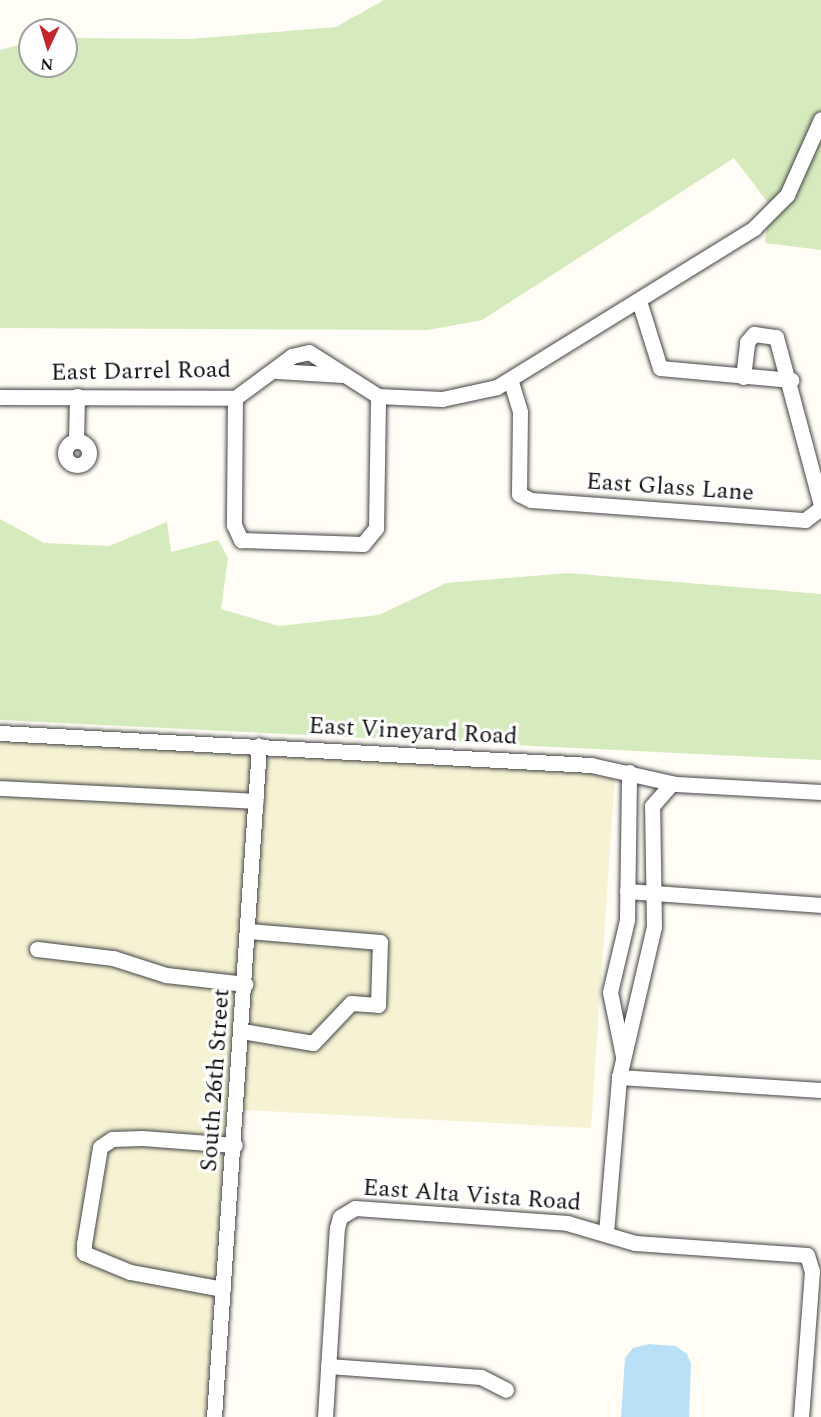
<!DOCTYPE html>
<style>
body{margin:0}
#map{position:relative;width:821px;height:1417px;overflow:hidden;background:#fffdf5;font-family:Spectral,serif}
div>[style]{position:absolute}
.farmland>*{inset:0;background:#f6f3d4}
.green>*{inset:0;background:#d5ebbd}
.water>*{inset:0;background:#b9e0f7}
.roads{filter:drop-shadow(0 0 2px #444) drop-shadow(0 0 2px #444)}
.minor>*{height:15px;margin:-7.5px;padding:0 7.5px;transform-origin:7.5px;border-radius:7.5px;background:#fff}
.minor>.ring{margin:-7.5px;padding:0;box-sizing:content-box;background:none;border:15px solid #fff;border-radius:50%}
span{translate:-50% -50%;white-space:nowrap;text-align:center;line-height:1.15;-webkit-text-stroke:6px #fff;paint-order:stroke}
.street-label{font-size:24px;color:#111}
.north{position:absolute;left:18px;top:18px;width:60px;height:60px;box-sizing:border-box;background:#fff;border:2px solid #a0a0a0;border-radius:50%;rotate:184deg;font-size:16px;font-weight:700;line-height:24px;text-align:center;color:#111}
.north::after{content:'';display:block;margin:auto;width:21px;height:27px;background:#c4262e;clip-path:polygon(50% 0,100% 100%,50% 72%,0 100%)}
</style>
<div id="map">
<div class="farmland">
<div style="clip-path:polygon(0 737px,246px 751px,251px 757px,205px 1417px,0 1417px)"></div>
<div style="clip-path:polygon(272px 754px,610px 770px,615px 776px,591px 1128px,243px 1110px,266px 762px)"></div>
</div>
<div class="green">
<div style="clip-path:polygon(384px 0,821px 0,821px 250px,765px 243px,769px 204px,734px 158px,482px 320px,428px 330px,0 328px,0 50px,30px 42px,30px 66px,66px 66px,66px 38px,191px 39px,336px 27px)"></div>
<div style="clip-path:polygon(0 519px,44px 543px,109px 546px,167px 522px,171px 552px,218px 540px,228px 558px,221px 609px,279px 626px,379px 615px,446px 583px,568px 573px,821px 594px,821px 760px,0 720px)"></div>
</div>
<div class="water">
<div style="clip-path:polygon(649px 1344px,676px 1346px,687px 1354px,691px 1364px,689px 1417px,621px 1417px,625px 1358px,633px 1348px)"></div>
</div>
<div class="roads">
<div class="minor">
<div style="left:639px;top:301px;width:70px;rotate:72.6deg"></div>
<div style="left:660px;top:368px;width:132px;rotate:5.2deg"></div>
<div style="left:277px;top:371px;width:66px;rotate:3.5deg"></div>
<div style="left:743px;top:377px;width:35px;rotate:-83deg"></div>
<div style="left:747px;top:342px;width:11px;rotate:-49deg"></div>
<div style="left:754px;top:334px;width:22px;rotate:8deg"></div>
<div style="left:776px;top:337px;width:174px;rotate:75deg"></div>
<div style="left:511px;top:382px;width:31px;rotate:73deg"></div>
<div style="left:520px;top:412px;width:82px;rotate:90.7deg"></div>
<div style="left:519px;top:494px;width:13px;rotate:27deg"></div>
<div style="left:531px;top:500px;width:275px;rotate:4.2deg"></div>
<div style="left:805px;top:520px;width:20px;rotate:-37deg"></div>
<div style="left:0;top:397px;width:235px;rotate:0.2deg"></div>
<div style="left:235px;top:398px;width:71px;rotate:-36.4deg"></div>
<div style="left:292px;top:356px;width:17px;rotate:-13deg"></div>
<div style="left:309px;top:352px;width:82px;rotate:32.5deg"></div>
<div style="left:378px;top:396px;width:64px;rotate:2.7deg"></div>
<div style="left:442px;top:399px;width:56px;rotate:-12.3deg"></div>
<div style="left:497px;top:387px;width:302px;rotate:-31.7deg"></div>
<div style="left:754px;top:228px;width:47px;rotate:-45deg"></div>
<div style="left:787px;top:195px;width:83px;rotate:-65.9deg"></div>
<div style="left:235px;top:398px;width:127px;rotate:90.5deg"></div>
<div style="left:234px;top:525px;width:17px;rotate:65deg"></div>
<div style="left:241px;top:540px;width:122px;rotate:1.9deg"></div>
<div style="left:363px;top:544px;width:21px;rotate:-51deg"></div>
<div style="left:376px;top:528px;width:132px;rotate:-89.1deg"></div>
<div class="ring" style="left:65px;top:441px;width:9px;height:9px"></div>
<div style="left:76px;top:441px;width:45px;rotate:-88.7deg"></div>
<div style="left:0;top:733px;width:592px;rotate:3.1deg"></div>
<div style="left:591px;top:765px;width:87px;rotate:12.6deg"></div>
<div style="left:676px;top:784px;width:145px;rotate:3.2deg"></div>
<div style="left:0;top:788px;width:256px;rotate:2.9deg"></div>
<div style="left:627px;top:891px;width:195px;rotate:4.1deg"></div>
<div style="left:37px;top:949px;width:77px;rotate:6.8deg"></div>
<div style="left:113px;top:958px;width:56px;rotate:17.8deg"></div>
<div style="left:166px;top:975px;width:80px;rotate:6.5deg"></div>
<div style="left:242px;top:1031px;width:72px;rotate:9.6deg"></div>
<div style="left:313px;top:1043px;width:55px;rotate:-46.5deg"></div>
<div style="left:351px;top:1003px;width:27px;rotate:4deg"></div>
<div style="left:378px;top:1005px;width:63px;rotate:-88.2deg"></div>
<div style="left:380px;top:942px;width:132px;rotate:-175.2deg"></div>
<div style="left:623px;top:1056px;width:65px;rotate:-101.5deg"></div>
<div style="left:610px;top:992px;width:74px;rotate:-76.7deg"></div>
<div style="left:627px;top:920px;width:148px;rotate:-89.2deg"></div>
<div style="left:619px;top:1077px;width:202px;rotate:3.7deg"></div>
<div style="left:606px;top:1233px;width:157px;rotate:-85.2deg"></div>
<div style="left:619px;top:1077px;width:154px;rotate:-76.9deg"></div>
<div style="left:654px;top:927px;width:121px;rotate:-90.9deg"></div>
<div style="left:652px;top:806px;width:30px;rotate:-49deg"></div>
<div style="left:223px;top:1289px;width:95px;rotate:-169.6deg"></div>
<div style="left:130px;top:1272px;width:50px;rotate:-157.6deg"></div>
<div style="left:84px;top:1253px;width:9px;rotate:-90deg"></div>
<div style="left:84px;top:1244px;width:98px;rotate:-80.6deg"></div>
<div style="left:100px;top:1147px;width:14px;rotate:-34deg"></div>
<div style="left:112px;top:1139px;width:30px;rotate:-2deg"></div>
<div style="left:142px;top:1138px;width:93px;rotate:4.3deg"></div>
<div style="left:328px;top:1366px;width:153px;rotate:4.1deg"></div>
<div style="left:481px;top:1377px;width:28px;rotate:27deg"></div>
<div style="left:214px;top:1417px;width:673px;rotate:-86.16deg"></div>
<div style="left:325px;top:1417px;width:189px;rotate:-86.4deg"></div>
<div style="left:337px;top:1228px;width:11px;rotate:-75deg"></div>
<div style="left:340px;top:1217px;width:17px;rotate:-31deg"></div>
<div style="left:355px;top:1208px;width:213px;rotate:4deg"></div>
<div style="left:567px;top:1223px;width:71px;rotate:16.4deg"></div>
<div style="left:635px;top:1243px;width:172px;rotate:4deg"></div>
<div style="left:807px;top:1255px;width:17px;rotate:73deg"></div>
<div style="left:812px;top:1271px;width:146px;rotate:94.3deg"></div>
</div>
</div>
<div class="street-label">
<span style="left:141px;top:372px;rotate:-1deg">East Darrel Road</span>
<span style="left:670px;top:488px;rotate:4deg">East Glass Lane</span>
<span style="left:413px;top:732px;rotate:3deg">East Vineyard Road</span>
<span style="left:216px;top:1080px;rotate:-86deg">South 26th Street</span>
<span style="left:472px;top:1196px;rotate:4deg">East Alta Vista Road</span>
</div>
<div class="north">N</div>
</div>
